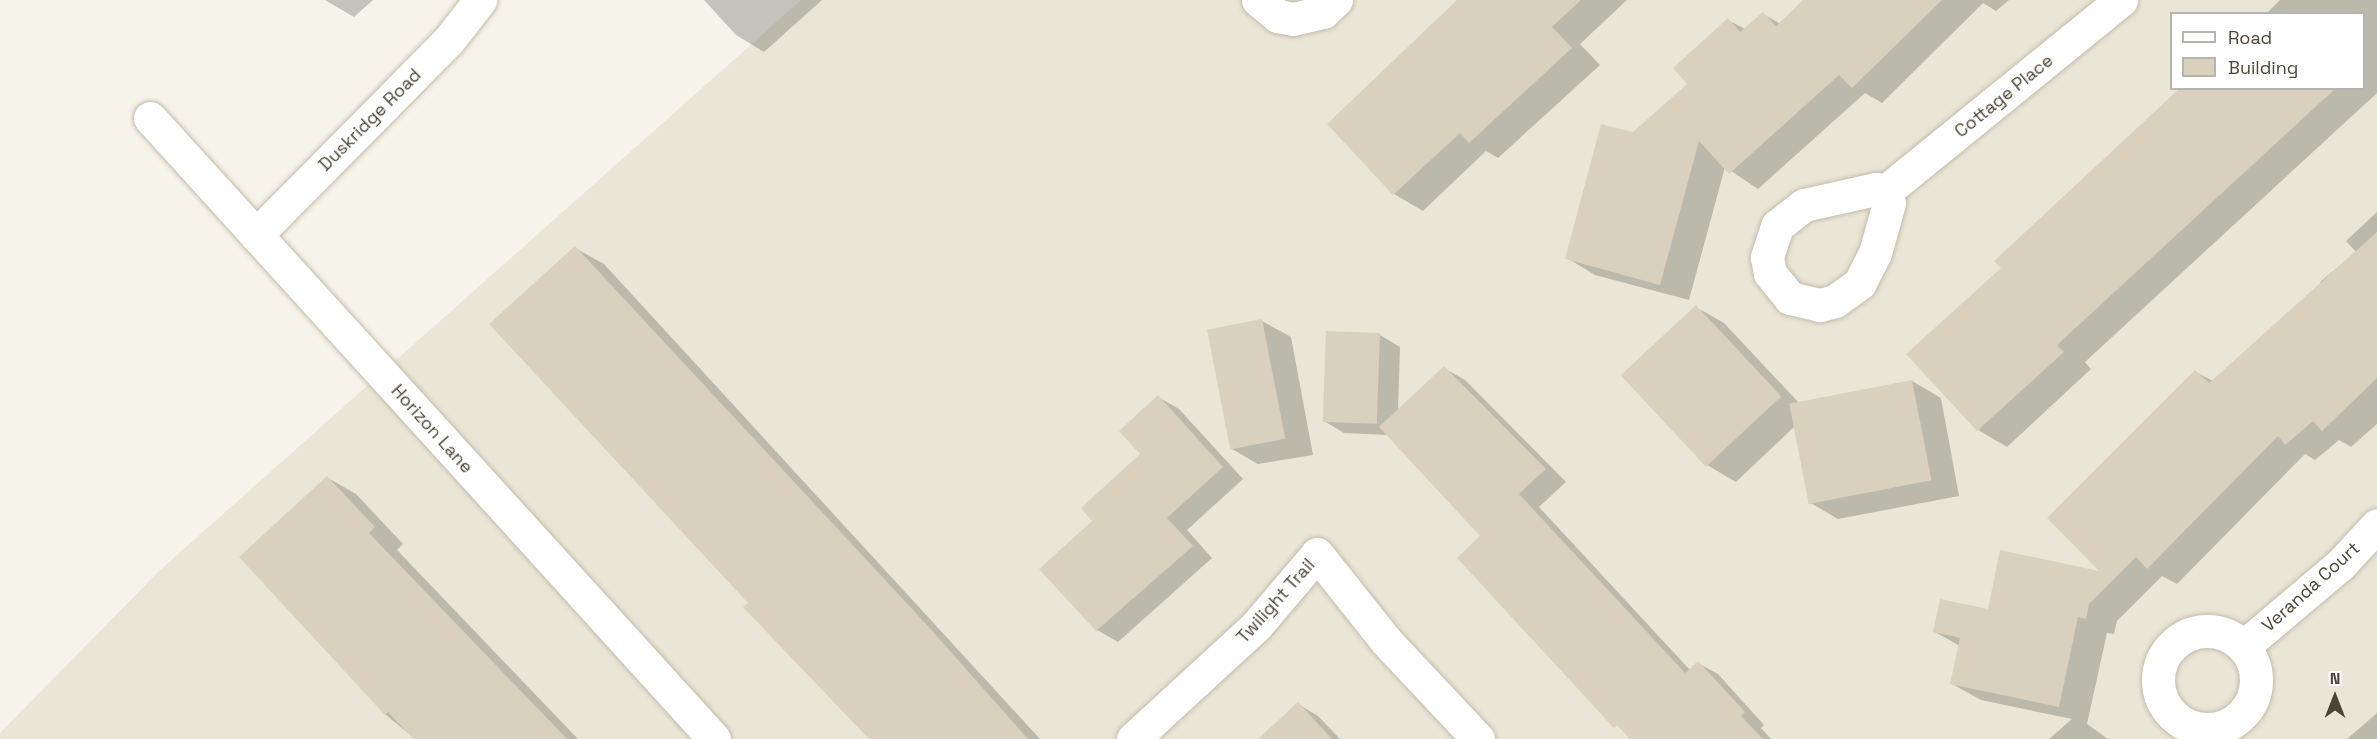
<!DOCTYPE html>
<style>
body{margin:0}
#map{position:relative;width:2377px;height:739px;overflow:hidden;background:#f6f3ea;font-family:"Space Grotesk",sans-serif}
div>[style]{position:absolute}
.residential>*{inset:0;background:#eae6d7}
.shadow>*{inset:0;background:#0003}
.building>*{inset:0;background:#d9d0be;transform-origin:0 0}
.roads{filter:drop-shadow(0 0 2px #c2bcab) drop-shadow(0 0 2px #c2bcab)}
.minor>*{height:33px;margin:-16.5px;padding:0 16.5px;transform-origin:16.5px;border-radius:16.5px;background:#fff}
.minor>.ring{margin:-16.5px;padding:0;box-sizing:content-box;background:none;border:33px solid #fff;border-radius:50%}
span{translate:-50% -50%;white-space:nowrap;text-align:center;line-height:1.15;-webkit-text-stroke:5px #fff;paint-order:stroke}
.street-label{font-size:18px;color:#4b4437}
.legend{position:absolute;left:2170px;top:12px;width:195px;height:78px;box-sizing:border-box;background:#fff;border:2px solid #b7b4af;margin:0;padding:8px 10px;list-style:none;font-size:18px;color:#4b4437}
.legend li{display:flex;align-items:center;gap:12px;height:30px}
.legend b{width:30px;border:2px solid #b7b4af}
.north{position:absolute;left:2305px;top:667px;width:60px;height:60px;-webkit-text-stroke:4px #fff;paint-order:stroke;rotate:0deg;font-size:16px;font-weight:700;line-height:24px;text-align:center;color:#4b4437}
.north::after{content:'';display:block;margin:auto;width:21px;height:27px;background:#4b4437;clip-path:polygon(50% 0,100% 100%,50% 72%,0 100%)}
</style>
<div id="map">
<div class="residential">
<div style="clip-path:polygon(evenodd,801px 0,2377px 0,2377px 739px,0 739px,0 733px,159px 571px,801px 0,2172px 14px,2364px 14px,2364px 88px,2172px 88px,2172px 14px)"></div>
</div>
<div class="shadow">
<div style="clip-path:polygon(325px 0,373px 0,354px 17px)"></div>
<div style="clip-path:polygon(704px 0,822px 0,764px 52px,736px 35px)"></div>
<div style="clip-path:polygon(1460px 0,1627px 0,1580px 44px,1600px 65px,1498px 158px,1486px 151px,1423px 211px,1394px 194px,1329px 124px)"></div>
<div style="clip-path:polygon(1805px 0,2009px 0,1996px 11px,1983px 3px,1882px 103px,1865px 93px,1758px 189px,1725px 167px,1689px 300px,1595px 275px,1567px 258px,1633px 134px,1689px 84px,1728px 20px,1745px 29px,1763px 14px,1781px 24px)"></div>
<div style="clip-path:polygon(2280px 0,2377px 0,2377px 93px,2085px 362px,2091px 369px,2007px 447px,1978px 430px,1908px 354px,2003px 268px,2184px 88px,2364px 88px,2364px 14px,2266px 14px)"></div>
<div style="clip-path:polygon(2377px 212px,2377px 424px,2351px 447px,2339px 440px,2315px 460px,2305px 454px,2177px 584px,2162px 576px,2117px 621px,2114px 634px,2107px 633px,2087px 724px,2108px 739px,2049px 739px,2072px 719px,1981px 700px,1952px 684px,1960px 646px,1935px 632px,2104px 573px,2196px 372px,2213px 381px,2323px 285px,2320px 282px,2356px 252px,2346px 241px)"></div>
<div style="clip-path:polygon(575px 248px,604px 264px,1040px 739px,871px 739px)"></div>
<div style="clip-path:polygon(1696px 307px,1724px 323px,1799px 403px,1912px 381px,1941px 398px,1959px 496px,1838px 519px,1809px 502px,1795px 426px,1736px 482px,1707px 465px)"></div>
<div style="clip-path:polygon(1262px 321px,1291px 337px,1313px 455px,1258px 464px,1230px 448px)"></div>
<div style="clip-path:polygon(1380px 335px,1400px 347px,1398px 412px,1444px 368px,1465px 380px,1566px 482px,1539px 507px,1690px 670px,1698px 663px,1718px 674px,1764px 725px,1761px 728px,1771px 739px,1631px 739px,1482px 536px,1388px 435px,1344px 433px,1324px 421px)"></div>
<div style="clip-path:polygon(1158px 397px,1179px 409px,1243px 479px,1187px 530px,1212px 558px,1118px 642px,1097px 630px,1095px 521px,1142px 455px)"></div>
<div style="clip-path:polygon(328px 478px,356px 494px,403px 544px,397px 550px,578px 739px,415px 739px,385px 714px)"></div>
<div style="clip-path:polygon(1298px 704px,1318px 716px,1340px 739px,1260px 739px)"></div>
<div style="clip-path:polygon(2377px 713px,2377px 739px,2347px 739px)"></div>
</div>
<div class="building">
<div style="clip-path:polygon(1457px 0,1581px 0,1552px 27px,1572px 48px,1469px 143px,1460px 133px,1393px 195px,1327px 124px)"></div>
<div style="clip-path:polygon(1803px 0,1942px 0,1852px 88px,1839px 75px,1729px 174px,1699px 141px,1660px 285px,1565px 259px,1601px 124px,1633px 132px,1687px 84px,1673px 68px,1728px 18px,1740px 32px,1763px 12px,1776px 26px)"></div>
<div style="clip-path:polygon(2180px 88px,2336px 88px,2057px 345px,2064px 352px,1977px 431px,1906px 354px,2001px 268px,1994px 261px)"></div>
<div style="clip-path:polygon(2377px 232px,2377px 378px,2322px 431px,2313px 421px,2285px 445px,2278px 436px,2147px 569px,2136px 557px,2089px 604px,2086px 619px,2078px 617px,2059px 707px,1950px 684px,1960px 638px,1933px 632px,1940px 599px,1988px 609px,2000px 550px,2099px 571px,2047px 518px,2195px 370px,2209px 383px)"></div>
<div style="clip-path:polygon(575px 246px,927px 625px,1028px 739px,869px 739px,743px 607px,748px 603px,489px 324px)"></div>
<div style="left:1696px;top:305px;width:125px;height:103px;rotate:47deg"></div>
<div style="left:1262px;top:319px;width:122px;height:56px;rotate:79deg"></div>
<div style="left:1326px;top:331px;width:54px;height:91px;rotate:2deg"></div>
<div style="clip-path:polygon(1444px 366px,1546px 469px,1519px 494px,1685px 673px,1698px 661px,1745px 712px,1741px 716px,1763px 739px,1630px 739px,1617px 725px,1614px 728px,1457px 558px,1480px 536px,1379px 427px)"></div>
<div style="left:1912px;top:380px;width:102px;height:125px;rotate:79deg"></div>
<div style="clip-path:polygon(1158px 395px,1223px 467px,1167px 518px,1193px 546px,1096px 631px,1039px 569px,1092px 521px,1081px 508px,1140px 454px,1119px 431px)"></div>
<div style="clip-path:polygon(327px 476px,375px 527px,369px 533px,567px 739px,413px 739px,388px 712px,385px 715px,239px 557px)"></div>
<div style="clip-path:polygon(1298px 702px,1332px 739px,1258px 739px)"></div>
</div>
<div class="roads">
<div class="minor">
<div style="left:1258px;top:0;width:26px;rotate:39deg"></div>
<div style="left:1278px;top:16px;width:15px;rotate:11deg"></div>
<div style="left:1293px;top:19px;width:31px;rotate:-13deg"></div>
<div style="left:1323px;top:12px;width:18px;rotate:-43deg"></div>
<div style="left:150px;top:118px;width:839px;rotate:47.75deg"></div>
<div style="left:1876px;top:189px;width:10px;rotate:11deg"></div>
<div style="left:1886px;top:191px;width:12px;rotate:76deg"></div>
<div style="left:1889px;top:203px;width:52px;rotate:105.6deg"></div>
<div style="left:1875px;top:253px;width:34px;rotate:117deg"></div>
<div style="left:1860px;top:283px;width:31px;rotate:144deg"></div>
<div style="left:1835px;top:301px;width:16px;rotate:165deg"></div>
<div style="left:1820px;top:305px;width:31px;rotate:-167deg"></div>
<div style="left:1790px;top:298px;width:32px;rotate:-129deg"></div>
<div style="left:1770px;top:273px;width:16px;rotate:-101deg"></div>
<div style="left:1767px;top:257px;width:33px;rotate:-72deg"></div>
<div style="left:1777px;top:226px;width:34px;rotate:-38deg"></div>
<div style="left:1804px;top:205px;width:74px;rotate:-12.5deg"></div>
<div style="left:1886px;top:191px;width:303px;rotate:-39.1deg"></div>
<div style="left:256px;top:235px;width:274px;rotate:-45.3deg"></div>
<div style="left:449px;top:40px;width:51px;rotate:-52.2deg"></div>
<div class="ring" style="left:2158px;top:631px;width:65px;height:65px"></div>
<div style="left:2244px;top:646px;width:126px;rotate:-40.2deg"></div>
<div style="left:2340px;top:565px;width:54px;rotate:-47.2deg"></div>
<div style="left:1133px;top:739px;width:167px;rotate:-42.6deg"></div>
<div style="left:1256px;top:626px;width:94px;rotate:-49.7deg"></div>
<div style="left:1317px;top:554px;width:112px;rotate:51.5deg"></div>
<div style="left:1387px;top:642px;width:133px;rotate:46.8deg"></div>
</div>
</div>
<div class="street-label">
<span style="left:2004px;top:96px;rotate:-39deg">Cottage Place</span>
<span style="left:370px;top:120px;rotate:-45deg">Duskridge Road</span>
<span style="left:432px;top:429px;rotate:48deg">Horizon Lane</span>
<span style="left:2311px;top:587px;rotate:-42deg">Veranda Court</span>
<span style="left:1276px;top:601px;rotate:-48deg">Twilight Trail</span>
</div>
<ul class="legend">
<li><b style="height:8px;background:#fff"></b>Road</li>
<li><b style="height:16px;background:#d9d0be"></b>Building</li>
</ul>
<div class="north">N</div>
</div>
